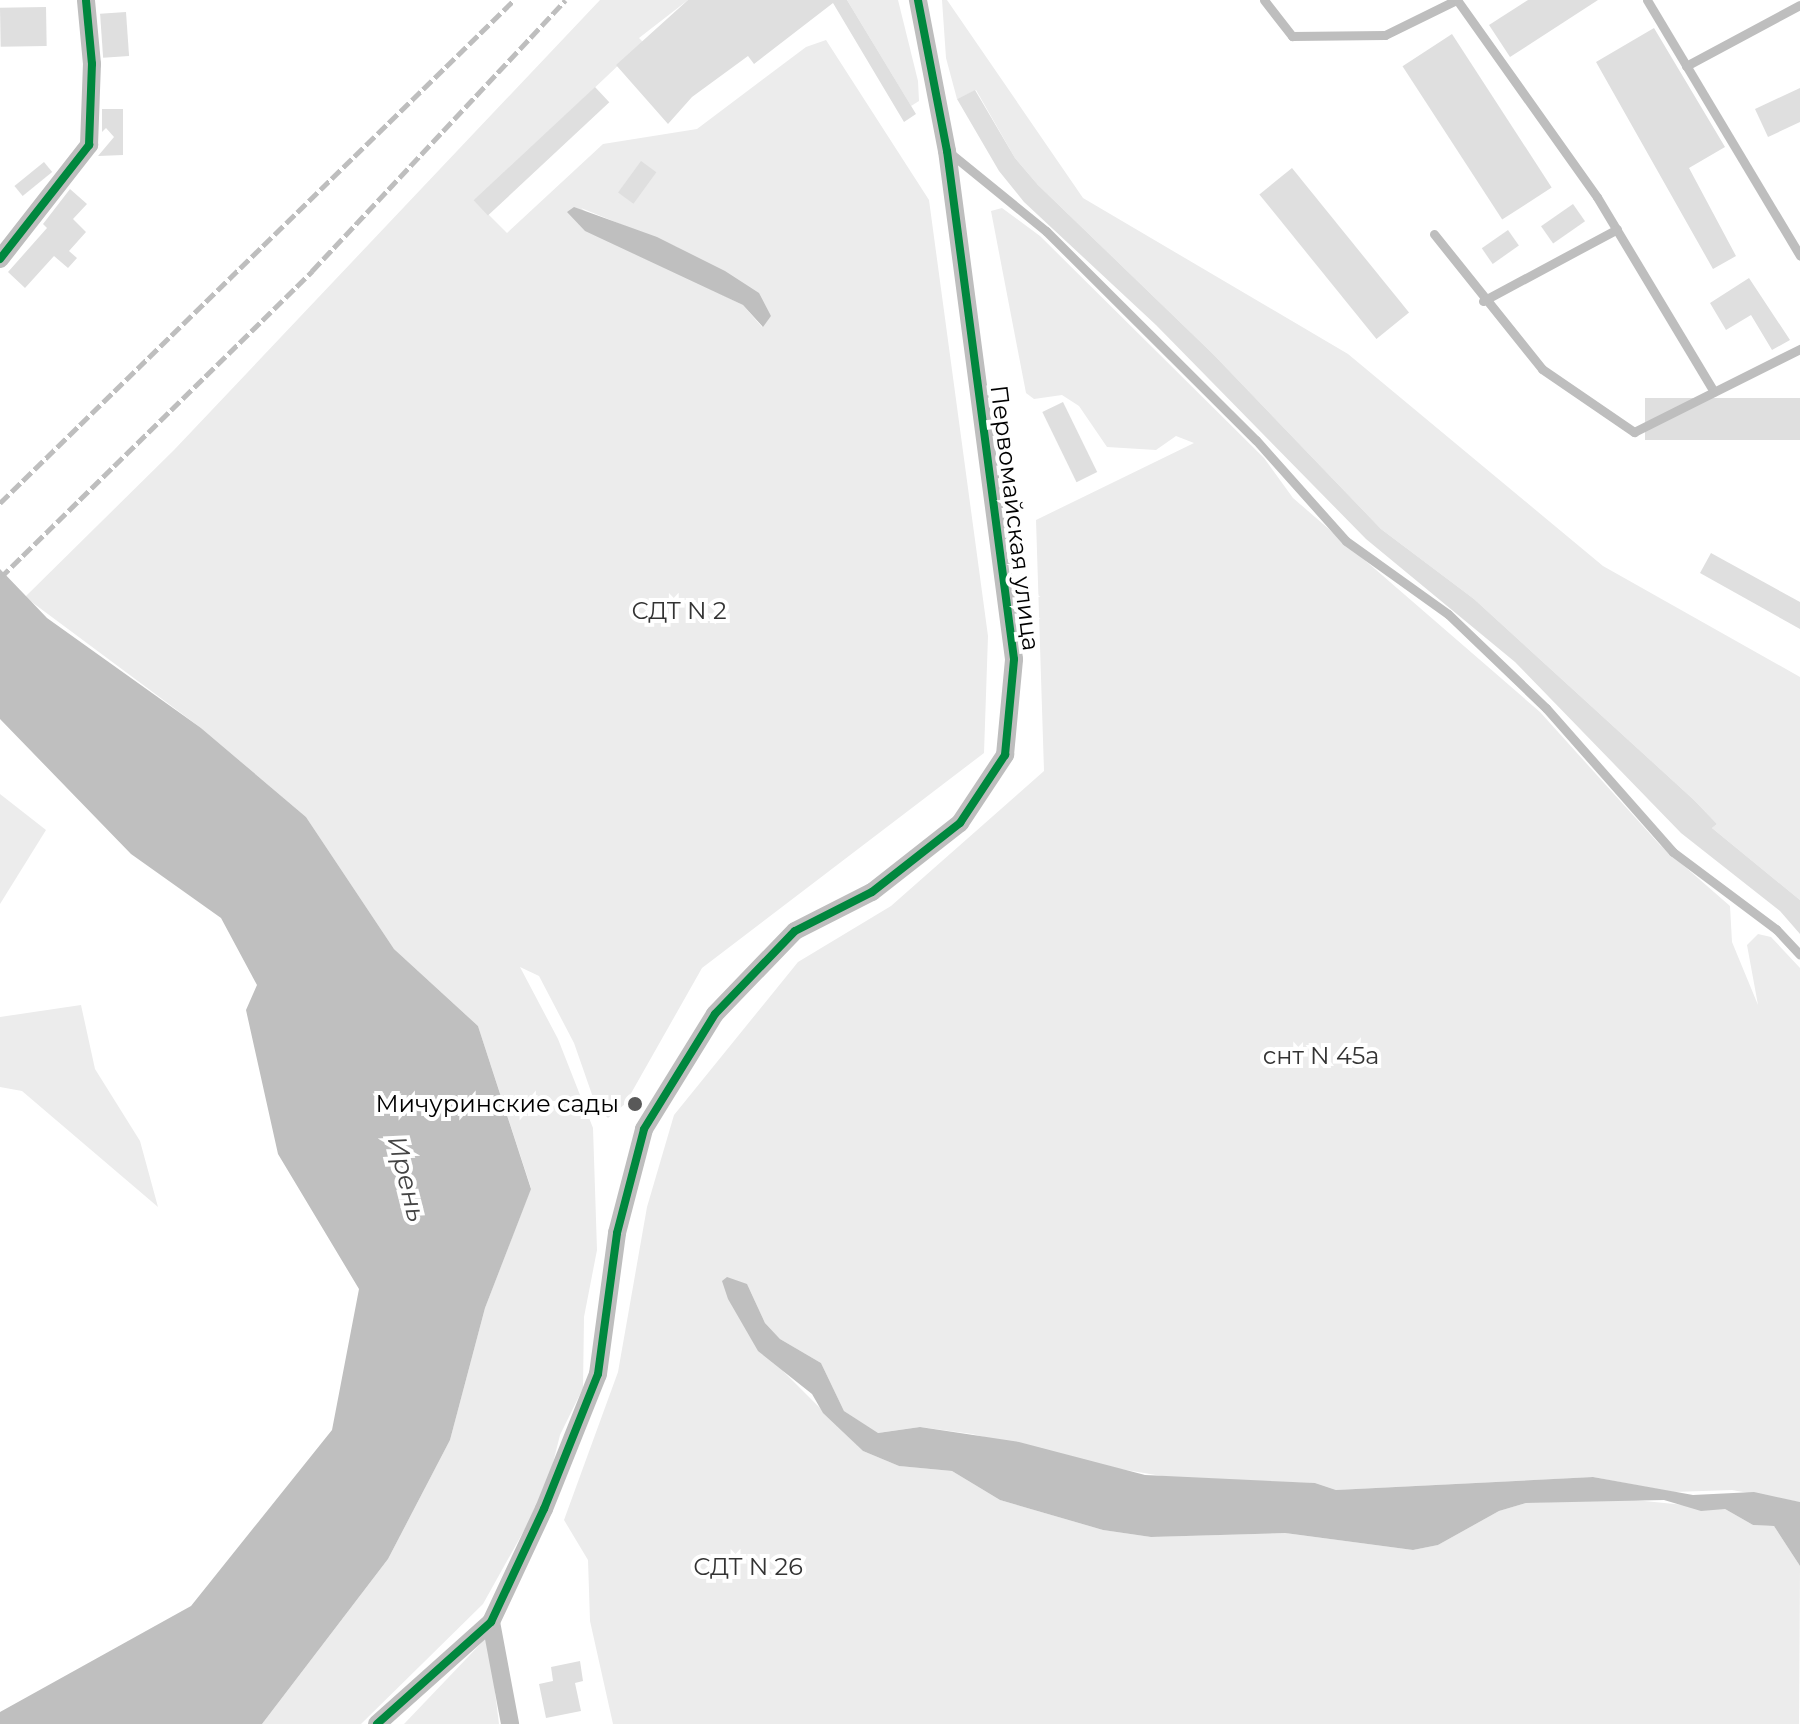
<!DOCTYPE html>
<meta charset="utf-8">
<style>
body{margin:0}
#map{position:relative;width:1800px;height:1724px;overflow:hidden;background:#fff;font-family:Montserrat,sans-serif}
div>[style]{position:absolute}
.green>*{inset:0;background:#ececec}
.water>*{inset:0;background:#bfbfbf}
.building>*{inset:0;background:#dfdfdf;transform-origin:0 0}
.service>*{height:9px;margin:-4.5px;padding:0 4.5px;transform-origin:4.5px;border-radius:4.5px;background:#bebebe}
.minor>*{height:18px;margin:-9px;padding:0 9px;transform-origin:9px;border-radius:9px;background:#bebebe}
.rail>*{height:5px;margin-top:-2.5px;transform-origin:0;background:repeating-linear-gradient(90deg,#bebebe 0 12px,transparent 0 16px)}
.cycleway>*{height:8px;margin:-4px;padding:0 4px;transform-origin:4px;border-radius:4px;background:#00873e}
.dots>*{width:22px;height:22px;translate:-50% -50%;box-sizing:border-box;border:4px solid #fff;border-radius:50%}
span{translate:-50% -50%;white-space:nowrap;text-align:center;line-height:1.15;-webkit-text-stroke:8px #fff;paint-order:stroke}
.street-label{font-size:24px;color:#000}
.park-label{font-size:24px;color:#333}
.poi-label{font-size:24px;color:#000}
.right{translate:-100% -50%;text-align:right}
.water-label{font-size:26px;color:#444;font-style:italic}
</style>
<div id="map">
<div class="green">
<div style="clip-path:polygon(evenodd,600px 0,688px 0,639px 38px,643px 42px,475px 201px,507px 233px,603px 144px,697px 129px,806px 47px,826px 40px,929px 200px,988px 636px,984px 753px,702px 968px,625px 1104px,608px 1118px,596px 1106px,574px 1043px,539px 976px,520px 967px,558px 1039px,593px 1128px,597px 1250px,584px 1317px,583px 1388px,560px 1435px,546px 1491px,483px 1604px,361px 1724px,262px 1724px,388px 1559px,450px 1440px,485px 1308px,531px 1188px,478px 1026px,394px 949px,306px 817px,201px 728px,25px 597px,174px 450px,600px 0,581px 208px,677px 247px,771px 316px,762px 327px,743px 305px,645px 257px,581px 208px)"></div>
<div style="clip-path:polygon(847px 0,898px 0,918px 81px,919px 101px,911px 106px)"></div>
<div style="clip-path:polygon(942px 0,947px 0,1083px 198px,1348px 354px,1603px 566px,1800px 677px,1800px 900px,1712px 828px,1717px 824px,1694px 800px,1474px 599px,1381px 529px,1213px 354px,1038px 185px,1015px 158px,976px 90px,957px 99px,946px 58px)"></div>
<div style="clip-path:polygon(1002px 208px,1040px 236px,1264px 458px,1293px 498px,1540px 712px,1660px 845px,1730px 906px,1732px 942px,1758px 1005px,1747px 945px,1758px 934px,1771px 937px,1800px 968px,1800px 1502px,1732px 1490px,1673px 1492px,1593px 1477px,1336px 1490px,1315px 1483px,1180px 1479px,1090px 1464px,972px 1434px,920px 1427px,877px 1433px,844px 1411px,821px 1363px,780px 1339px,765px 1323px,747px 1284px,784px 1372px,863px 1451px,899px 1466px,952px 1471px,1000px 1500px,1103px 1530px,1151px 1537px,1285px 1533px,1413px 1550px,1438px 1545px,1499px 1511px,1526px 1503px,1624px 1499px,1725px 1509px,1753px 1525px,1774px 1526px,1800px 1566px,1799px 1724px,613px 1724px,590px 1621px,588px 1560px,564px 1520px,618px 1372px,647px 1207px,674px 1115px,798px 962px,891px 906px,1044px 771px,1036px 520px,1194px 443px,1176px 436px,1156px 450px,1107px 447px,1079px 406px,1062px 395px,1034px 399px,1026px 393px,991px 211px)"></div>
<div style="clip-path:polygon(0 794px,46px 830px,0 904px)"></div>
<div style="clip-path:polygon(81px 1005px,95px 1069px,140px 1141px,158px 1207px,22px 1091px,0 1087px,0 1017px)"></div>
<div style="clip-path:polygon(488px 1636px,499px 1724px,404px 1724px)"></div>
</div>
<div class="water">
<div style="clip-path:polygon(574px 207px,657px 237px,725px 271px,759px 293px,771px 316px,763px 327px,743px 305px,585px 231px,567px 212px)"></div>
<div style="clip-path:polygon(0 569px,47px 618px,201px 728px,306px 817px,394px 949px,478px 1026px,531px 1189px,485px 1308px,450px 1440px,388px 1559px,262px 1724px,0 1724px,0 1712px,191px 1606px,332px 1430px,359px 1289px,278px 1154px,246px 1010px,257px 985px,221px 918px,131px 854px,0 719px)"></div>
<div style="clip-path:polygon(727px 1277px,747px 1284px,765px 1323px,780px 1339px,821px 1363px,844px 1411px,878px 1433px,920px 1427px,1019px 1442px,1145px 1475px,1315px 1483px,1336px 1490px,1593px 1477px,1693px 1495px,1754px 1492px,1800px 1502px,1800px 1566px,1774px 1526px,1753px 1525px,1725px 1509px,1701px 1511px,1664px 1500px,1526px 1503px,1499px 1511px,1438px 1545px,1413px 1550px,1285px 1533px,1151px 1537px,1103px 1530px,1000px 1500px,952px 1471px,899px 1466px,863px 1451px,823px 1413px,812px 1394px,758px 1351px,728px 1299px,722px 1281px)"></div>
</div>
<div class="building">
<div style="clip-path:polygon(688px 0,847px 0,916px 114px,904px 122px,833px 3px,754px 64px,748px 56px,692px 97px,668px 124px,616px 65px)"></div>
<div style="clip-path:polygon(1528px 0,1598px 0,1510px 57px,1489px 25px)"></div>
<div style="left:46px;top:7px;width:39px;height:46px;rotate:89deg"></div>
<div style="left:126px;top:12px;width:44px;height:26px;rotate:86deg"></div>
<div style="clip-path:polygon(1654px 28px,1725px 147px,1689px 168px,1736px 256px,1713px 269px,1596px 62px)"></div>
<div style="left:1452px;top:34px;width:183px;height:59px;rotate:57deg"></div>
<div style="left:595px;top:87px;width:21px;height:166px;rotate:47deg"></div>
<div style="clip-path:polygon(1800px 88px,1800px 122px,1768px 137px,1755px 109px)"></div>
<div style="clip-path:polygon(975px 90px,1015px 158px,1038px 185px,1213px 354px,1381px 529px,1474px 599px,1694px 800px,1717px 824px,1712px 828px,1800px 900px,1800px 934px,1780px 911px,1681px 833px,1515px 662px,1366px 539px,1156px 325px,1024px 202px,999px 171px,957px 99px)"></div>
<div style="clip-path:polygon(102px 109px,123px 109px,123px 155px,98px 156px,114px 137px,106px 128px,102px 132px)"></div>
<div style="left:641px;top:161px;width:19px;height:39px;rotate:36deg"></div>
<div style="left:44px;top:162px;width:13px;height:38px;rotate:51deg"></div>
<div style="left:1292px;top:168px;width:186px;height:42px;rotate:51deg"></div>
<div style="clip-path:polygon(70px 189px,87px 204px,73px 219px,86px 232px,69px 251px,77px 258px,68px 268px,54px 256px,25px 288px,8px 272px,47px 228px,43px 224px)"></div>
<div style="left:1573px;top:204px;width:21px;height:39px;rotate:55deg"></div>
<div style="left:1508px;top:230px;width:19px;height:32px;rotate:55deg"></div>
<div style="clip-path:polygon(1749px 278px,1790px 340px,1772px 350px,1751px 315px,1726px 330px,1710px 303px)"></div>
<div style="left:1800px;top:398px;width:42px;height:155px;rotate:90deg"></div>
<div style="left:1063px;top:402px;width:78px;height:23px;rotate:64deg"></div>
<div style="clip-path:polygon(1711px 553px,1800px 602px,1800px 629px,1700px 573px)"></div>
<div style="clip-path:polygon(580px 1661px,583px 1681px,575px 1683px,581px 1711px,546px 1718px,539px 1684px,553px 1681px,551px 1667px)"></div>
</div>
<div class="service">
<div style="left:1264px;top:0;width:46px;rotate:52.1deg"></div>
<div style="left:1292px;top:36px;width:93px;rotate:-0.6deg"></div>
<div style="left:1385px;top:35px;width:79px;rotate:-26.2deg"></div>
<div style="left:1457px;top:0;width:242px;rotate:54.6deg"></div>
<div style="left:1597px;top:197px;width:227px;rotate:59deg"></div>
<div style="left:1647px;top:0;width:298px;rotate:59.1deg"></div>
<div style="left:1686px;top:66px;width:129px;rotate:-28.2deg"></div>
<div style="left:950px;top:153px;width:124px;rotate:39.1deg"></div>
<div style="left:1046px;top:231px;width:296px;rotate:44.9deg"></div>
<div style="left:1256px;top:440px;width:135px;rotate:48.3deg"></div>
<div style="left:1346px;top:541px;width:125px;rotate:35.6deg"></div>
<div style="left:1448px;top:614px;width:136px;rotate:43.8deg"></div>
<div style="left:1546px;top:708px;width:192px;rotate:48.6deg"></div>
<div style="left:1673px;top:852px;width:129px;rotate:36.8deg"></div>
<div style="left:1776px;top:929px;width:35px;rotate:47deg"></div>
<div style="left:1434px;top:234px;width:173px;rotate:51.3deg"></div>
<div style="left:1542px;top:369px;width:112px;rotate:34.4deg"></div>
<div style="left:1634px;top:432px;width:186px;rotate:-26.6deg"></div>
<div style="left:1483px;top:301px;width:152px;rotate:-28.2deg"></div>
</div>
<div class="minor">
<div style="left:0;top:259px;width:145px;rotate:-52deg"></div>
<div style="left:89px;top:145px;width:81px;rotate:-87.9deg"></div>
<div style="left:92px;top:64px;width:64px;rotate:-95.4deg"></div>
<div style="left:491px;top:1622px;width:104px;rotate:79.4deg"></div>
<div style="left:377px;top:1724px;width:153px;rotate:-41.8deg"></div>
<div style="left:491px;top:1622px;width:125px;rotate:-64.9deg"></div>
<div style="left:544px;top:1509px;width:145px;rotate:-68.2deg"></div>
<div style="left:598px;top:1374px;width:142px;rotate:-82.3deg"></div>
<div style="left:617px;top:1233px;width:107px;rotate:-75.4deg"></div>
<div style="left:644px;top:1129px;width:135px;rotate:-58.3deg"></div>
<div style="left:715px;top:1014px;width:115px;rotate:-46.1deg"></div>
<div style="left:795px;top:931px;width:86px;rotate:-26.9deg"></div>
<div style="left:872px;top:892px;width:112px;rotate:-38.1deg"></div>
<div style="left:960px;top:823px;width:82px;rotate:-56.5deg"></div>
<div style="left:1005px;top:755px;width:96px;rotate:-84.6deg"></div>
<div style="left:1014px;top:659px;width:512px;rotate:-97.51deg"></div>
<div style="left:947px;top:151px;width:154px;rotate:-100.9deg"></div>
</div>
<div class="rail">
<div style="left:0;top:503px;width:719px;rotate:-44.38deg"></div>
<div style="left:0;top:578px;width:438px;rotate:-44.5deg"></div>
<div style="left:312px;top:271px;width:371px;rotate:-46.9deg"></div>
</div>
<div class="cycleway">
<div style="left:0;top:259px;width:145px;rotate:-52deg"></div>
<div style="left:89px;top:145px;width:81px;rotate:-87.9deg"></div>
<div style="left:92px;top:64px;width:64px;rotate:-95.4deg"></div>
<div style="left:377px;top:1724px;width:153px;rotate:-41.8deg"></div>
<div style="left:491px;top:1622px;width:125px;rotate:-64.9deg"></div>
<div style="left:544px;top:1509px;width:145px;rotate:-68.2deg"></div>
<div style="left:598px;top:1374px;width:142px;rotate:-82.3deg"></div>
<div style="left:617px;top:1233px;width:107px;rotate:-75.4deg"></div>
<div style="left:644px;top:1129px;width:135px;rotate:-58.3deg"></div>
<div style="left:715px;top:1014px;width:115px;rotate:-46.1deg"></div>
<div style="left:795px;top:931px;width:86px;rotate:-26.9deg"></div>
<div style="left:872px;top:892px;width:112px;rotate:-38.1deg"></div>
<div style="left:960px;top:823px;width:82px;rotate:-56.5deg"></div>
<div style="left:1005px;top:755px;width:96px;rotate:-84.6deg"></div>
<div style="left:1014px;top:659px;width:512px;rotate:-97.51deg"></div>
<div style="left:947px;top:151px;width:154px;rotate:-100.9deg"></div>
</div>
<div class="dots">
<div style="left:635px;top:1104px;background:#595959"></div>
</div>
<div class="street-label">
<span style="left:1015px;top:518px;rotate:83deg">Первомайская улица</span>
</div>
<div class="park-label">
<span style="left:679px;top:611px">СДТ N 2</span>
<span style="left:1321px;top:1056px">снт N 45а</span>
<span style="left:748px;top:1567px">СДТ N 26</span>
</div>
<div class="poi-label">
<span class="right" style="left:619px;top:1104px">Мичуринские сады</span>
</div>
<div class="water-label">
<span style="left:406px;top:1179px;rotate:76deg">Ирень</span>
</div>
</div>
